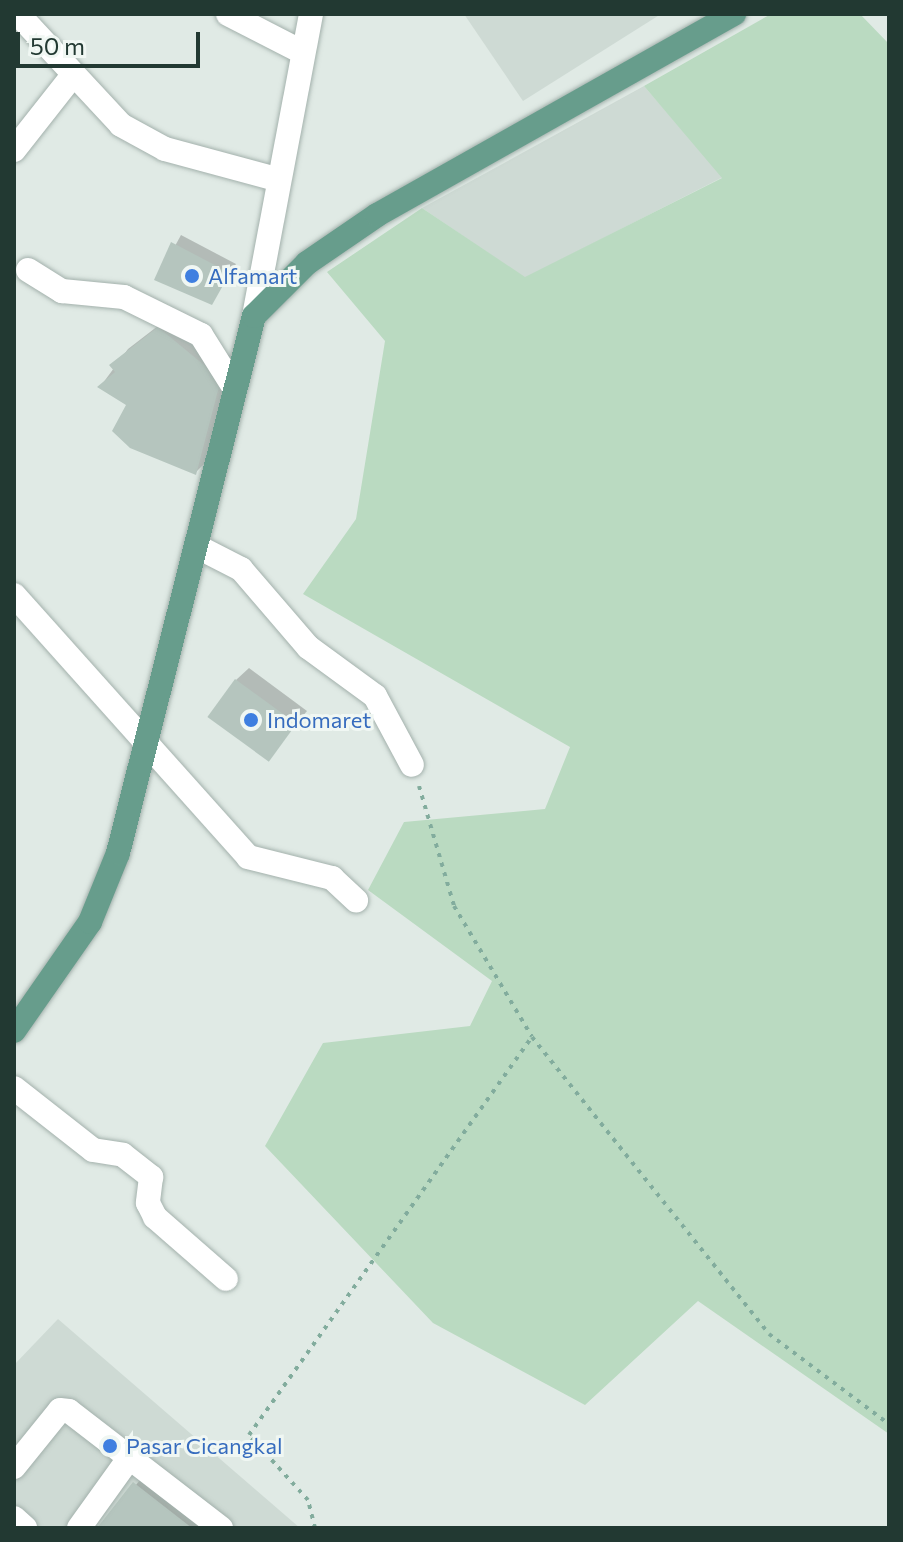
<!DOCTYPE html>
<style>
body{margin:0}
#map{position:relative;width:903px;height:1542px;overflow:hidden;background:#e0eae5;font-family:Commissioner,sans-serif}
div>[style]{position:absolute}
.built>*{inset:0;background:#cedad4}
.green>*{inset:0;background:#badac1}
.shadow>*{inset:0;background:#0003}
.building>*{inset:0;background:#b5c5be;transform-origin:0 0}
.path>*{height:4px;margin-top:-2px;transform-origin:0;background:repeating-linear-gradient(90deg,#82ac9d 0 4px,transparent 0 10px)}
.roads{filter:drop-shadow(0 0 2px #a3b1ac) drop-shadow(0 0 2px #a3b1ac)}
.minor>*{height:24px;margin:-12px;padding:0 12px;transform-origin:12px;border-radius:12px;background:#fff}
.major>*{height:24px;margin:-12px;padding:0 12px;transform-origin:12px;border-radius:12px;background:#679d8c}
.dots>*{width:22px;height:22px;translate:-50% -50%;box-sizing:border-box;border:4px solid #f0f7f3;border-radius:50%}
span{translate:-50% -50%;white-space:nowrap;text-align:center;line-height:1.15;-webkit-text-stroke:6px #f0f7f3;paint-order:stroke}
.shop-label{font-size:22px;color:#366cbe}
.left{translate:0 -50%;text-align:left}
.frame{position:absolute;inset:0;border:16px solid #223932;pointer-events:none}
.scale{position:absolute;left:16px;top:32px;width:184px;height:36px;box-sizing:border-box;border:4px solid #223932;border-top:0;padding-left:10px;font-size:24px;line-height:28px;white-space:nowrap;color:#223932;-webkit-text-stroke:6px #f0f7f3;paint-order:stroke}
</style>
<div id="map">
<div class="built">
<div style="clip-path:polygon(464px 14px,661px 14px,523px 101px)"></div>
<div style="clip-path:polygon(644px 86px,723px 177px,525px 278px,422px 208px)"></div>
<div style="clip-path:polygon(58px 1319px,300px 1528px,14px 1528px,14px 1365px)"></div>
</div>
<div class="green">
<div style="clip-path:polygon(771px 14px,860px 14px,889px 44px,889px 1434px,698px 1301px,585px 1405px,433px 1323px,265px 1146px,323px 1043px,470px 1026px,492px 981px,368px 890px,404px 822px,545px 809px,570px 747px,303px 594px,356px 519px,385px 341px,327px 272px,422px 208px,525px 277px,722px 178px,644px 86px)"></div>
</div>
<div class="shadow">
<div style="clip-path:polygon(181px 235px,236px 264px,211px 303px,157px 279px)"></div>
<div style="clip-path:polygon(176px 312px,237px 362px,212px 456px,195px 473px,129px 404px,100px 387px,128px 349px)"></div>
<div style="clip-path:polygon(249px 668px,307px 711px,267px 759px,236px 680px)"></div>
<div style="clip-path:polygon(151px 1467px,229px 1528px,100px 1528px)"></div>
</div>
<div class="building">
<div style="clip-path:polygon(171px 242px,230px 273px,212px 305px,154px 280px)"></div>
<div style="clip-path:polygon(158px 327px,221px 379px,196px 475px,130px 448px,112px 431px,126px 405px,97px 387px,115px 372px,109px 365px)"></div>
<div style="left:235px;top:679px;width:76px;height:47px;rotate:36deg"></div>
<div style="clip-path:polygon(133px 1482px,192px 1528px,97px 1528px)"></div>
</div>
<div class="path">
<div style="left:419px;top:786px;width:125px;rotate:73.7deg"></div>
<div style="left:454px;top:906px;width:152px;rotate:59.2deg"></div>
<div style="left:532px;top:1037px;width:380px;rotate:51.4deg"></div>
<div style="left:769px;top:1334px;width:150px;rotate:36.9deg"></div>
<div style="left:315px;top:1528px;width:29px;rotate:-104deg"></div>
<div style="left:308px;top:1500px;width:88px;rotate:-132.2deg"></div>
<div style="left:249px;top:1435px;width:488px;rotate:-54.6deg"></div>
</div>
<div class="roads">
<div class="minor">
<div style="left:18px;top:14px;width:151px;rotate:47.1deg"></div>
<div style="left:121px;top:125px;width:50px;rotate:28.6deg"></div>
<div style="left:165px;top:149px;width:115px;rotate:15.1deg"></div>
<div style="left:228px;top:14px;width:83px;rotate:27.2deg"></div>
<div style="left:14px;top:150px;width:95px;rotate:-51.8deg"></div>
<div style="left:28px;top:270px;width:40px;rotate:32deg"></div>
<div style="left:62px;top:291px;width:62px;rotate:5.5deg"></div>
<div style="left:124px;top:297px;width:86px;rotate:26.3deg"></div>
<div style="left:201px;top:335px;width:60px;rotate:57.9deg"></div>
<div style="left:254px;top:316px;width:307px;rotate:-79.3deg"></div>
<div style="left:196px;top:546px;width:51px;rotate:27.1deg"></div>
<div style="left:241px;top:569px;width:103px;rotate:49.3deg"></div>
<div style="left:308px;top:647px;width:83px;rotate:36.2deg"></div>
<div style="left:375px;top:696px;width:78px;rotate:61.8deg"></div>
<div style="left:14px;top:595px;width:351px;rotate:48.2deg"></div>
<div style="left:248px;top:857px;width:87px;rotate:14deg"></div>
<div style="left:332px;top:878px;width:33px;rotate:43deg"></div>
<div style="left:14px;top:1088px;width:100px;rotate:38.1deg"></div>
<div style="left:93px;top:1150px;width:30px;rotate:9deg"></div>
<div style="left:123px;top:1155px;width:36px;rotate:38deg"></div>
<div style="left:151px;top:1177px;width:26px;rotate:97deg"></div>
<div style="left:148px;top:1203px;width:16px;rotate:63deg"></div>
<div style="left:155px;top:1217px;width:94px;rotate:41.1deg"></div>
<div style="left:14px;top:1467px;width:73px;rotate:-51.1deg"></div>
<div style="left:60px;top:1410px;width:9px;rotate:6deg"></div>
<div style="left:69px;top:1411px;width:192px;rotate:37.6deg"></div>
<div style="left:14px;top:1518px;width:15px;rotate:42deg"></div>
<div style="left:79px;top:1528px;width:87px;rotate:-54.3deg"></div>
</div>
<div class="major">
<div style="left:14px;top:1031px;width:133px;rotate:-55.1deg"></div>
<div style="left:90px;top:922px;width:74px;rotate:-67.9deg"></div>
<div style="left:118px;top:853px;width:554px;rotate:-75.79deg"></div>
<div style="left:254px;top:316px;width:75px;rotate:-45deg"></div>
<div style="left:307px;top:263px;width:85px;rotate:-34.4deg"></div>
<div style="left:377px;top:215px;width:410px;rotate:-29.4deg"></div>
</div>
</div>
<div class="dots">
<div style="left:192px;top:276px;background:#3f7fe0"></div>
<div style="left:251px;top:720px;background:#3f7fe0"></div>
<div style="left:110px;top:1446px;background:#3f7fe0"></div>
</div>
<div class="shop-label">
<span class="left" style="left:208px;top:276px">Alfamart</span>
<span class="left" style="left:267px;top:720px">Indomaret</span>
<span class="left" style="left:126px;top:1446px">Pasar Cicangkal</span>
</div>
<div class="frame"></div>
<div class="scale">50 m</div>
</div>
